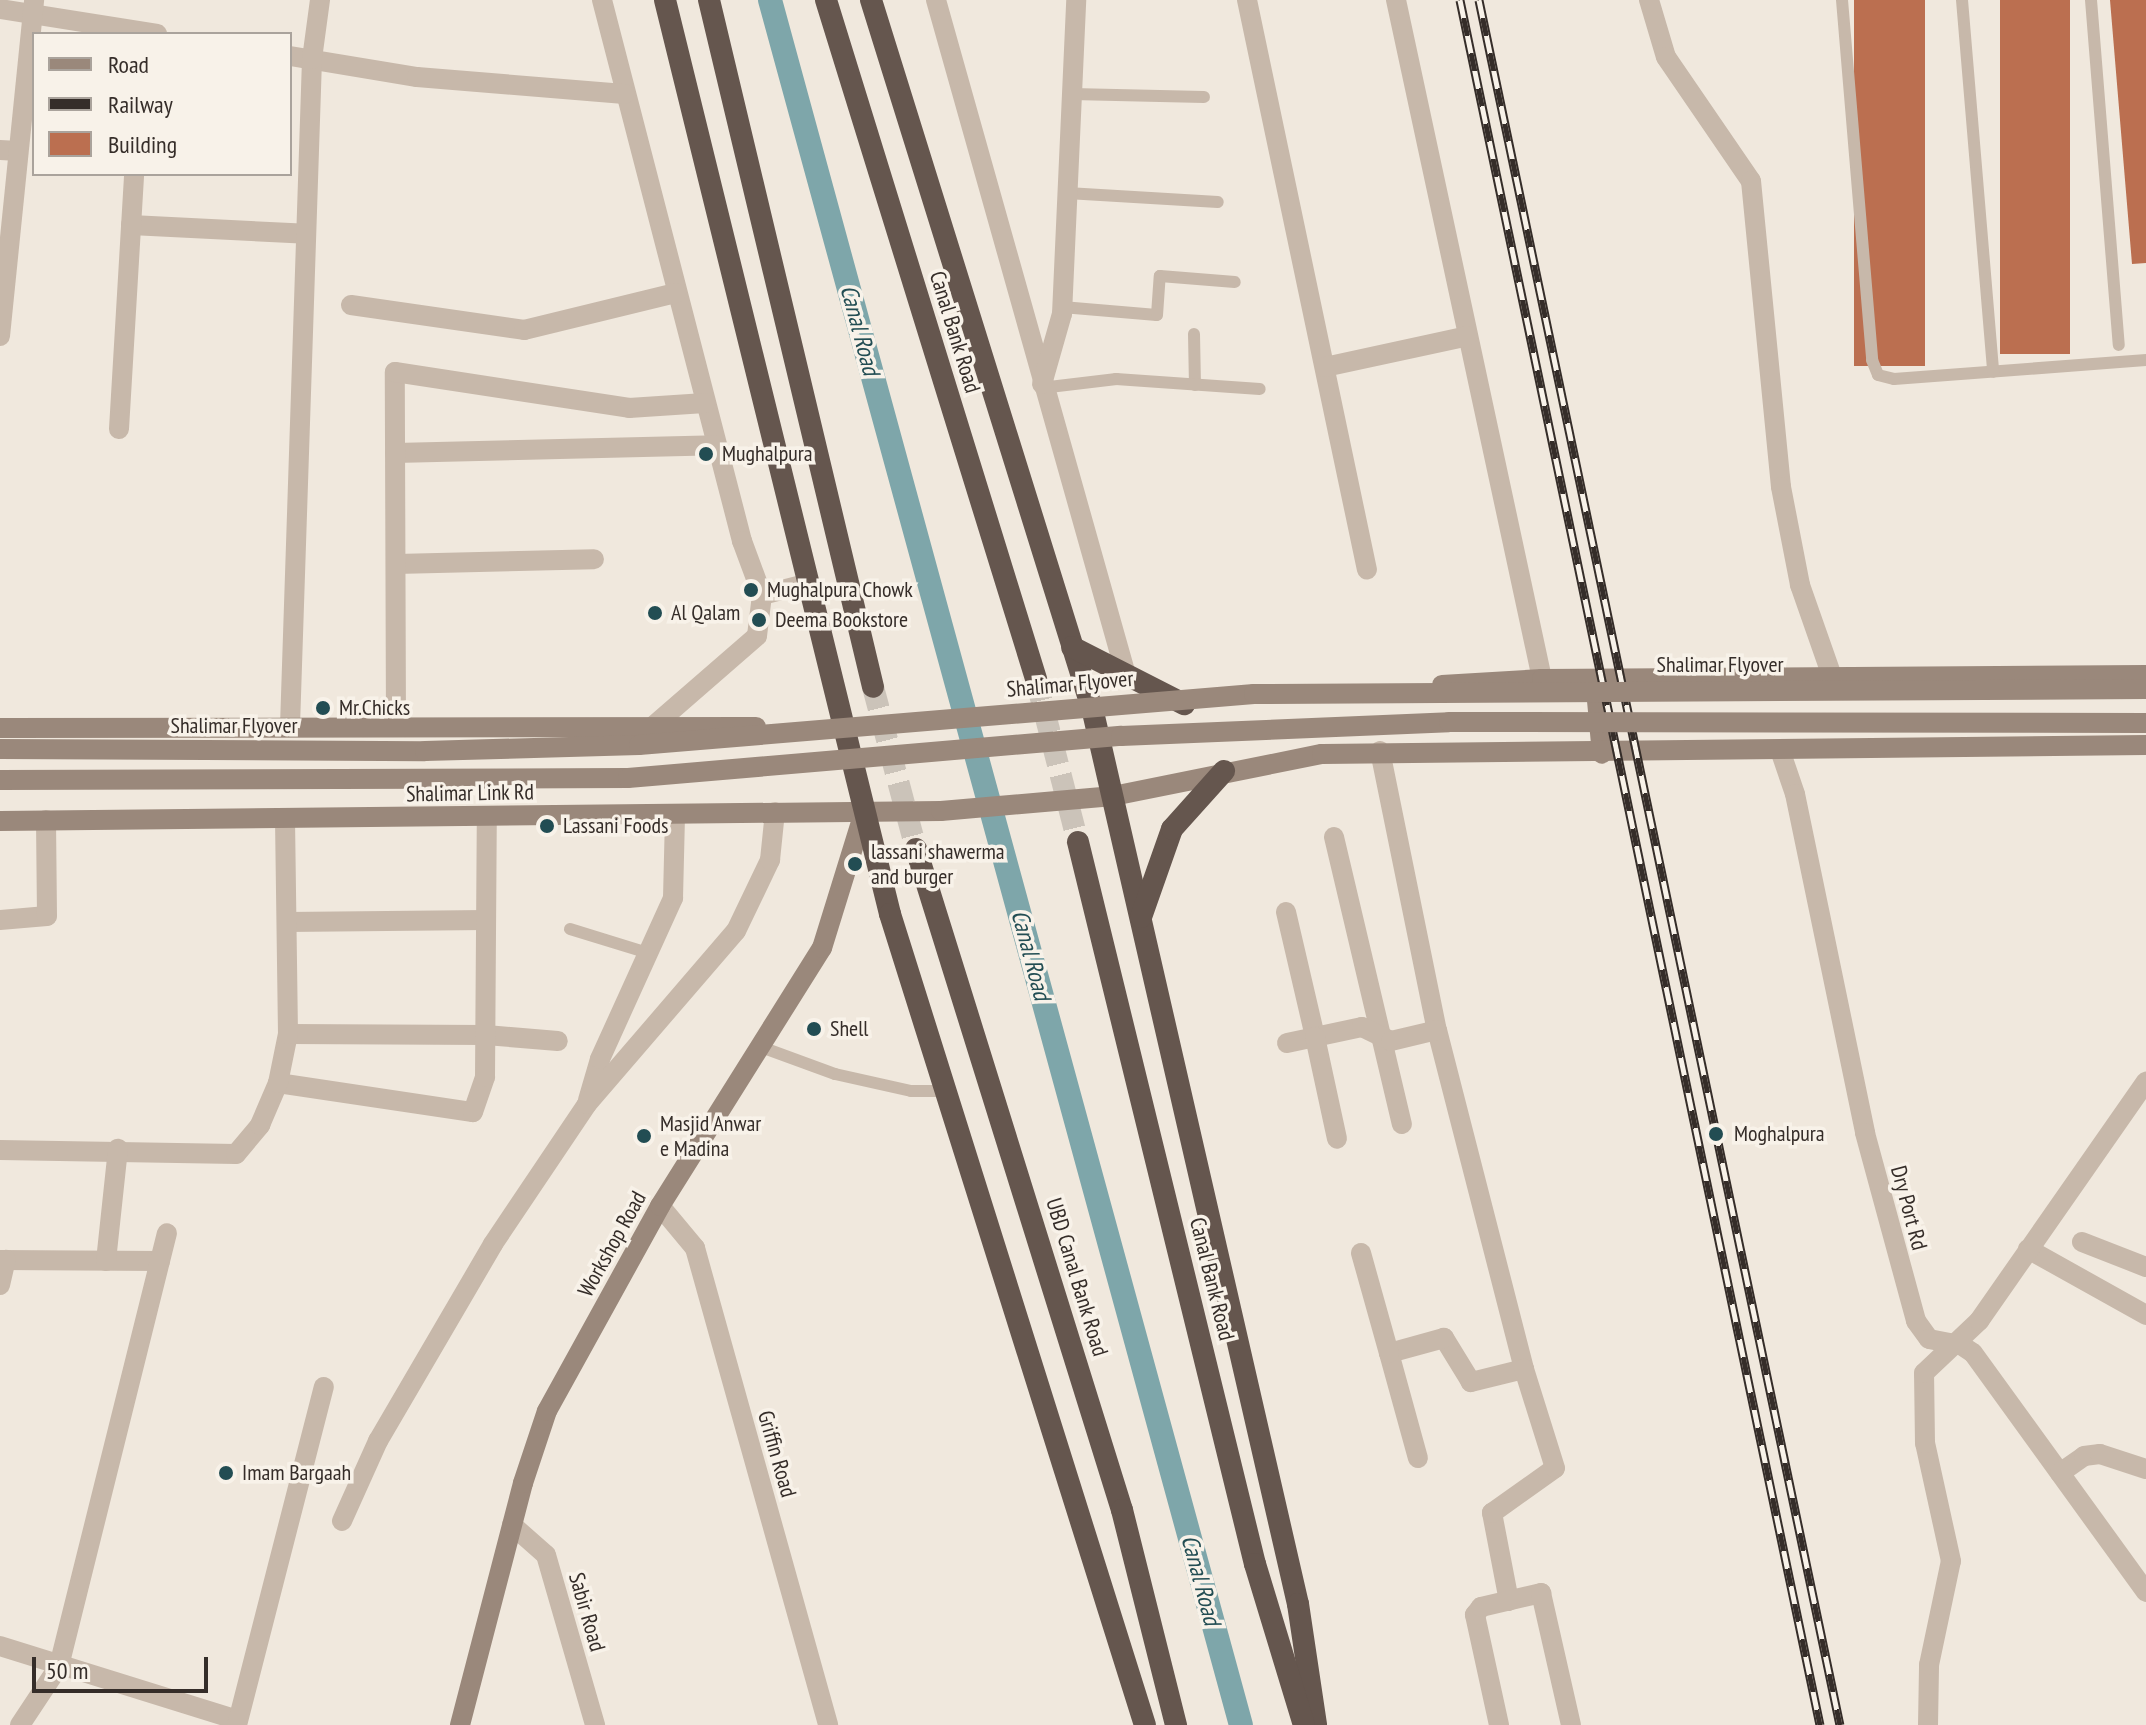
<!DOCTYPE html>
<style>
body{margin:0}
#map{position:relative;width:2146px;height:1725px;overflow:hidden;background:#f0e8dd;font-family:"PT Sans Narrow",sans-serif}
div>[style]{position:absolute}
.canal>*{height:24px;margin:-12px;padding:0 12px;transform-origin:12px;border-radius:12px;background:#7ea6aa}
.building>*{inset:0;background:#bb6f50;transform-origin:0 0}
.trunk-tunnel>*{height:22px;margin-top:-11px;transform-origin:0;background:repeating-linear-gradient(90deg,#cbc3b9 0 22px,transparent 0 33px)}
.service>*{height:12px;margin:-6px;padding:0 6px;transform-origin:6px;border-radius:6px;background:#c7b8aa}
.minor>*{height:20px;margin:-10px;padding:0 10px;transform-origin:10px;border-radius:10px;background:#c7b8aa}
.tertiary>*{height:20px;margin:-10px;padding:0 10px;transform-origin:10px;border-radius:10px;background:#c7b8aa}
.secondary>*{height:20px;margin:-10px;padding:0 10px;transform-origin:10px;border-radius:10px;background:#9a887b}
.trunk>*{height:22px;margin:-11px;padding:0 11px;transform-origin:11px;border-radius:11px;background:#65564e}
.rail>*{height:9px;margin-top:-4.5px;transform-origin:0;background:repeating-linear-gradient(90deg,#f8f2e9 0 18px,#352d29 0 36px);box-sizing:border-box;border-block:2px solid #352d29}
.secondary-bridge>*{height:20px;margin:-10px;padding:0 10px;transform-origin:10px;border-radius:10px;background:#9a887b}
.dots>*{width:22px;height:22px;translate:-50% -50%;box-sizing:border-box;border:4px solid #f8f2e9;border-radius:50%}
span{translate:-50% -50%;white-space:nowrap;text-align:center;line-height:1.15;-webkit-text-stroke:7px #f8f2e9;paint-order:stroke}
.street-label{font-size:22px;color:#352d29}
.poi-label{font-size:22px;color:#352d29}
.left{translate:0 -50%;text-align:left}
.water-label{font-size:24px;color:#224d53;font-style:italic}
.legend{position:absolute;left:32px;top:32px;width:260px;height:144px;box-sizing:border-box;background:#f8f2e9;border:2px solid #aaa39c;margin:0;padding:10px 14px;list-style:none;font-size:24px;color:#352d29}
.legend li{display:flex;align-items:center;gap:16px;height:40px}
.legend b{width:40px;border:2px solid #aaa39c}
.scale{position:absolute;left:32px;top:1657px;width:176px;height:36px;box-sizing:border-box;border:4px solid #352d29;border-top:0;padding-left:10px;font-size:24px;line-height:28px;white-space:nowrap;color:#352d29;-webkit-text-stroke:6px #f8f2e9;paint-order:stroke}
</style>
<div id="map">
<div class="canal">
<div style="left:770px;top:0;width:1788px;rotate:74.73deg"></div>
</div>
<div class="building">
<div style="left:1854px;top:0;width:71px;height:366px"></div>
<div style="left:2000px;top:0;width:70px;height:354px"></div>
<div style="clip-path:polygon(2110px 0,2146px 0,2146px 263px,2132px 264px)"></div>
</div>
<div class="trunk-tunnel">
<div style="left:1036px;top:679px;width:168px;rotate:75.6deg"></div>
<div style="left:873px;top:687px;width:168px;rotate:75.1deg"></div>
</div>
<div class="service">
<div style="left:1842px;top:0;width:361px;rotate:85.2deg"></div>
<div style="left:1872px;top:360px;width:16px;rotate:68deg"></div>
<div style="left:1878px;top:375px;width:16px;rotate:14deg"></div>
<div style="left:1894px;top:379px;width:253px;rotate:-4.3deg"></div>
<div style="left:1962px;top:0;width:373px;rotate:85.2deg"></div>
<div style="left:2091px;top:0;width:346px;rotate:85.4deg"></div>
<div style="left:1072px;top:94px;width:132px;rotate:1.3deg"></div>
<div style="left:1067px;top:193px;width:151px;rotate:3.4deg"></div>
<div style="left:1062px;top:307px;width:95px;rotate:4.8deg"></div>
<div style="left:1157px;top:315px;width:39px;rotate:-86deg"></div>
<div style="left:1160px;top:276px;width:75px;rotate:4.6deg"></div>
<div style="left:1194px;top:334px;width:51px;rotate:88.9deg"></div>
<div style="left:1041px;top:388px;width:76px;rotate:-6.8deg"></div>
<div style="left:1116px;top:379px;width:144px;rotate:4deg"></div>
<div style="left:570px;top:929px;width:82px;rotate:17.1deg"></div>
<div style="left:761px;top:1047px;width:79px;rotate:20deg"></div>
<div style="left:835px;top:1074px;width:78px;rotate:12.6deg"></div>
<div style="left:911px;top:1091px;width:35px"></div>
</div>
<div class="minor">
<div style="left:602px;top:0;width:559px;rotate:75.49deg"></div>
<div style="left:742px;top:541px;width:58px;rotate:69.7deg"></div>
<div style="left:762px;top:595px;width:41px;rotate:97deg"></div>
<div style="left:757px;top:636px;width:142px;rotate:139deg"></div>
<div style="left:936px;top:0;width:701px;rotate:74.28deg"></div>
<div style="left:1247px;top:0;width:582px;rotate:78.11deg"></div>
<div style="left:1396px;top:0;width:695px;rotate:77.86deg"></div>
<div style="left:1649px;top:0;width:59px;rotate:73.4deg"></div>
<div style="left:1666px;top:57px;width:150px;rotate:55.6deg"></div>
<div style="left:1751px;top:181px;width:307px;rotate:84.4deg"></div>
<div style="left:1781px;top:487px;width:100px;rotate:79deg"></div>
<div style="left:1800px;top:585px;width:100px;rotate:70.7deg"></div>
<div style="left:0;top:9px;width:159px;rotate:9deg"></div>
<div style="left:290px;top:56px;width:129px;rotate:9.4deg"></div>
<div style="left:417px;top:77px;width:208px;rotate:4.7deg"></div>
<div style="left:0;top:150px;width:18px;rotate:3deg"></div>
<div style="left:131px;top:225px;width:175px;rotate:2.9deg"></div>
<div style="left:351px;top:305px;width:175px;rotate:8.2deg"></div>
<div style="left:524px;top:330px;width:156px;rotate:-13.7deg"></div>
<div style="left:1325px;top:367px;width:146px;rotate:-12.2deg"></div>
<div style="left:1042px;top:384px;width:73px;rotate:-74.1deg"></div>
<div style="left:1062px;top:314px;width:314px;rotate:-87.4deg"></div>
<div style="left:119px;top:429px;width:255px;rotate:-86.6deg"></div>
<div style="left:395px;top:453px;width:321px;rotate:-1.4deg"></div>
<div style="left:396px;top:564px;width:198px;rotate:-1.4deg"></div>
<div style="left:762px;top:595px;width:44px;rotate:-14.3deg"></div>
<div style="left:396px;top:725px;width:353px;rotate:-90.2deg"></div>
<div style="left:395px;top:372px;width:237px;rotate:8.7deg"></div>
<div style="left:629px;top:408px;width:76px;rotate:-3.8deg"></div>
<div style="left:290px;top:726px;width:667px;rotate:-88.11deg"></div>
<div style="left:312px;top:59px;width:60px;rotate:-82.3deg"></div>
<div style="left:1780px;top:750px;width:46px;rotate:71.2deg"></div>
<div style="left:1795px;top:794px;width:346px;rotate:78.3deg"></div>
<div style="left:1865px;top:1133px;width:195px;rotate:74.8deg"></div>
<div style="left:1916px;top:1321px;width:22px;rotate:54deg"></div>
<div style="left:1929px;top:1339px;width:33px;rotate:11deg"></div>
<div style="left:1961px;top:1345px;width:14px;rotate:34deg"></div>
<div style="left:1973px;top:1353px;width:295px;rotate:54.1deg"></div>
<div style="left:1380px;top:751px;width:285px;rotate:78.5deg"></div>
<div style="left:1437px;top:1030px;width:350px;rotate:75.6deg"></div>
<div style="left:1524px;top:1369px;width:55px;rotate:166.2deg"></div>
<div style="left:1471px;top:1382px;width:52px;rotate:-121.5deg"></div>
<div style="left:1444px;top:1338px;width:57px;rotate:164.7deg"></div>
<div style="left:1389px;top:1353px;width:109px;rotate:74.6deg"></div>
<div style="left:1334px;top:837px;width:295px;rotate:76.7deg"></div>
<div style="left:1286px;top:912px;width:128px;rotate:76.9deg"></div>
<div style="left:1315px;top:1037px;width:48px;rotate:-12deg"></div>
<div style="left:1362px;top:1027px;width:32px;rotate:26deg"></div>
<div style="left:1391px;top:1041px;width:47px;rotate:-13.4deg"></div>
<div style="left:0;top:920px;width:47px;rotate:-4.9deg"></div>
<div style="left:47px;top:916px;width:96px;rotate:-90.6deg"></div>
<div style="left:287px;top:922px;width:199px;rotate:-0.6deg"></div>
<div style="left:288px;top:1034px;width:198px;rotate:0.3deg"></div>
<div style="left:486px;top:1035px;width:72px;rotate:4.8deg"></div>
<div style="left:1287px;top:1043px;width:29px;rotate:-12deg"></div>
<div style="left:1315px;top:1037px;width:104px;rotate:77.8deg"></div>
<div style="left:278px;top:1083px;width:197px;rotate:8.5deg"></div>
<div style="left:473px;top:1112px;width:37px;rotate:-71deg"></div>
<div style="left:485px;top:1077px;width:261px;rotate:-89.6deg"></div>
<div style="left:588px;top:1100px;width:43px;rotate:-73.7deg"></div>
<div style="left:600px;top:1059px;width:177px;rotate:-65.6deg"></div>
<div style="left:673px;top:898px;width:83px;rotate:-88.6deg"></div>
<div style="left:0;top:1150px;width:236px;rotate:1deg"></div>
<div style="left:236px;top:1154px;width:38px;rotate:-50deg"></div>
<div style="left:260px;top:1125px;width:46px;rotate:-66.8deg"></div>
<div style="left:278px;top:1083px;width:50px;rotate:-78.5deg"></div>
<div style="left:288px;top:1034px;width:216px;rotate:-90.8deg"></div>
<div style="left:660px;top:1206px;width:55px;rotate:50.2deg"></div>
<div style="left:695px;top:1248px;width:495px;rotate:74.4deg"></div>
<div style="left:2082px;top:1242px;width:69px;rotate:21.3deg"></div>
<div style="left:2028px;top:1249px;width:135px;rotate:29.2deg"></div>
<div style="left:1361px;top:1253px;width:104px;rotate:74.4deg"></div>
<div style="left:0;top:1260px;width:160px;rotate:0.4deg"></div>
<div style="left:106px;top:1261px;width:113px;rotate:-83.9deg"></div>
<div style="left:0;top:1285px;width:26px;rotate:-77deg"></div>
<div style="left:2060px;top:1473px;width:29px;rotate:-35deg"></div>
<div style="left:2084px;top:1456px;width:16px;rotate:-7deg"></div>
<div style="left:2100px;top:1454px;width:48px;rotate:18.1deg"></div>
<div style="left:342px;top:1521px;width:88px;rotate:-65.8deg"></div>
<div style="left:378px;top:1441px;width:228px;rotate:-59.7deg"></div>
<div style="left:493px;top:1244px;width:169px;rotate:-56.1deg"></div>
<div style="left:587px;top:1104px;width:228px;rotate:-49.3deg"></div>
<div style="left:736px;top:931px;width:79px;rotate:-64.4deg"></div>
<div style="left:770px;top:860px;width:48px;rotate:-84.1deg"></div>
<div style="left:512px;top:1525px;width:45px;rotate:41.4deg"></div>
<div style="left:546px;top:1555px;width:177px;rotate:73.9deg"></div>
<div style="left:1509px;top:1601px;width:90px;rotate:-100.9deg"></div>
<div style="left:1492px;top:1513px;width:77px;rotate:-35.5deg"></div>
<div style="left:1555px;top:1468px;width:104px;rotate:-107.4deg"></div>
<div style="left:0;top:1646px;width:249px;rotate:17.3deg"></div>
<div style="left:20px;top:1725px;width:71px;rotate:-56.5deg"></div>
<div style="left:59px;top:1666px;width:446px;rotate:-76deg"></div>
<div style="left:237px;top:1725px;width:349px;rotate:-75.6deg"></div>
<div style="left:1499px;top:1725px;width:113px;rotate:-102.3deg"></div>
<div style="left:1475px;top:1615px;width:10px;rotate:-53deg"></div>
<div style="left:1481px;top:1607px;width:62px;rotate:-13.1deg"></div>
<div style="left:1541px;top:1593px;width:135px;rotate:77.2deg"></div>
<div style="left:1928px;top:1725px;width:60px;rotate:-89deg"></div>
<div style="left:1929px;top:1665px;width:106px;rotate:-78.1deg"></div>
<div style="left:1951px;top:1561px;width:121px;rotate:-102.4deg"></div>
<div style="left:1925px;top:1443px;width:70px;rotate:-90.8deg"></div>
<div style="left:1924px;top:1373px;width:76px;rotate:-43.4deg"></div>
<div style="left:1979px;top:1321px;width:292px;rotate:-55.1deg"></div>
</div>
<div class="tertiary">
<div style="left:0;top:336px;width:338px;rotate:-84.2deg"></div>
</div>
<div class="secondary">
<div style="left:1595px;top:679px;width:75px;rotate:84.7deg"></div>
<div style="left:1442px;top:685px;width:100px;rotate:-3.4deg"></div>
<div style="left:1542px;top:679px;width:604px;rotate:-0.38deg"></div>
<div style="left:0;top:728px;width:756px;rotate:-0.08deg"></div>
<div style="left:0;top:821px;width:941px;rotate:-0.61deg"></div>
<div style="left:941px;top:811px;width:173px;rotate:-5deg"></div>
<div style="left:1113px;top:796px;width:213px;rotate:-11.4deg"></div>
<div style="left:1322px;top:754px;width:824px;rotate:-0.63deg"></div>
<div style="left:460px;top:1725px;width:250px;rotate:-75.4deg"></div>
<div style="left:523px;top:1483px;width:76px;rotate:-71.6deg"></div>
<div style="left:547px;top:1411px;width:234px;rotate:-61.1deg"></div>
<div style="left:660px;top:1206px;width:305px;rotate:-57.9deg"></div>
<div style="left:822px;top:948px;width:142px;rotate:-72.8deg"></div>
</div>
<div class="trunk">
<div style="left:665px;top:0;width:941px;rotate:76.17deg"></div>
<div style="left:890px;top:914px;width:850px;rotate:72.55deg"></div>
<div style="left:709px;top:0;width:706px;rotate:76.57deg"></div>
<div style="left:826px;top:0;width:711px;rotate:72.81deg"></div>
<div style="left:871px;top:0;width:746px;rotate:72.68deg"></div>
<div style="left:1093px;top:712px;width:915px;rotate:77.06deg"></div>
<div style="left:1298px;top:1604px;width:122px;rotate:81.5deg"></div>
<div style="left:1072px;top:647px;width:126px;rotate:27deg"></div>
<div style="left:1078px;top:842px;width:743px;rotate:76.23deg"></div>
<div style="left:1255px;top:1564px;width:168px;rotate:73.1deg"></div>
<div style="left:916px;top:849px;width:692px;rotate:72.69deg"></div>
<div style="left:1122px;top:1510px;width:222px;rotate:75.9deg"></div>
<div style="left:1141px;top:917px;width:93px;rotate:-70.6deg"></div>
<div style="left:1172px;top:829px;width:78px;rotate:-48.1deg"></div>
</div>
<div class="rail">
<div style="left:1460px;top:0;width:1762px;rotate:78.21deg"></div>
<div style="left:1479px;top:0;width:1762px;rotate:78.18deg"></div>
</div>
<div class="secondary-bridge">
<div style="left:0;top:749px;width:425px;rotate:0.3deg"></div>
<div style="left:425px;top:751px;width:214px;rotate:-1.6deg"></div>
<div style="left:639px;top:745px;width:617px;rotate:-4.74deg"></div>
<div style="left:1254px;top:694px;width:892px;rotate:-0.32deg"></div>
<div style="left:0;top:780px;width:628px;rotate:-0.18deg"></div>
<div style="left:628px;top:778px;width:495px;rotate:-4.9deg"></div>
<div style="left:1121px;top:736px;width:328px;rotate:-2.4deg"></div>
<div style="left:1449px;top:722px;width:697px;rotate:0.08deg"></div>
</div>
<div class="dots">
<div style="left:706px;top:454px;background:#224d53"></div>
<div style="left:751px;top:590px;background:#224d53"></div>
<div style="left:655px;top:613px;background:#224d53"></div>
<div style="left:759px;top:620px;background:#224d53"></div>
<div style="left:323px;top:708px;background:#224d53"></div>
<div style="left:547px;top:826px;background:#224d53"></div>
<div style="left:855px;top:864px;background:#224d53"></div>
<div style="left:814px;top:1029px;background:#224d53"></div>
<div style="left:1716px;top:1134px;background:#224d53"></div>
<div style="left:644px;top:1136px;background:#224d53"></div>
<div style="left:226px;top:1473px;background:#224d53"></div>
</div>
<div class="street-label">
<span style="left:955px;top:332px;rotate:73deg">Canal Bank Road</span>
<span style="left:1720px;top:665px">Shalimar Flyover</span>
<span style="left:1070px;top:684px;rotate:-5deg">Shalimar Flyover</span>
<span style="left:234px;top:726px">Shalimar Flyover</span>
<span style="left:470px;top:793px;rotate:-1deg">Shalimar Link Rd</span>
<span style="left:1909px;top:1208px;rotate:75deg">Dry Port Rd</span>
<span style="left:612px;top:1244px;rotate:-61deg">Workshop Road</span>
<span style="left:1077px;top:1277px;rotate:73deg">UBD Canal Bank Road</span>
<span style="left:1212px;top:1279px;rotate:76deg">Canal Bank Road</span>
<span style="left:777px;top:1454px;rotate:74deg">Griffin Road</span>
<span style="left:587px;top:1612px;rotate:74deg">Sabir Road</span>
</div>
<div class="poi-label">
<span class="left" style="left:722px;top:454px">Mughalpura</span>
<span class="left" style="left:767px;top:590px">Mughalpura Chowk</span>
<span class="left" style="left:671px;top:613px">Al Qalam</span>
<span class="left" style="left:775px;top:620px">Deema Bookstore</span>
<span class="left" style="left:339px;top:708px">Mr.Chicks</span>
<span class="left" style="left:563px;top:826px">Lassani Foods</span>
<span class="left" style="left:871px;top:864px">lassani shawerma<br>and burger</span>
<span class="left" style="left:830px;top:1029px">Shell</span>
<span class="left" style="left:660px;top:1136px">Masjid Anwar<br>e Madina</span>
<span class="left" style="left:1734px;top:1134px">Moghalpura</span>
<span class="left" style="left:242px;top:1473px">Imam Bargaah</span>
</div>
<div class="water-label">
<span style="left:860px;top:330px;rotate:75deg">Canal Road</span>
<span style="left:1031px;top:955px;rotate:75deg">Canal Road</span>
<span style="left:1201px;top:1580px;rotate:75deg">Canal Road</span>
</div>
<ul class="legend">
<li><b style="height:10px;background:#9a887b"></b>Road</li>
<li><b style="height:10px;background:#352d29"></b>Railway</li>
<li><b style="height:22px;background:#bb6f50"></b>Building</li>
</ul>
<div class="scale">50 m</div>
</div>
